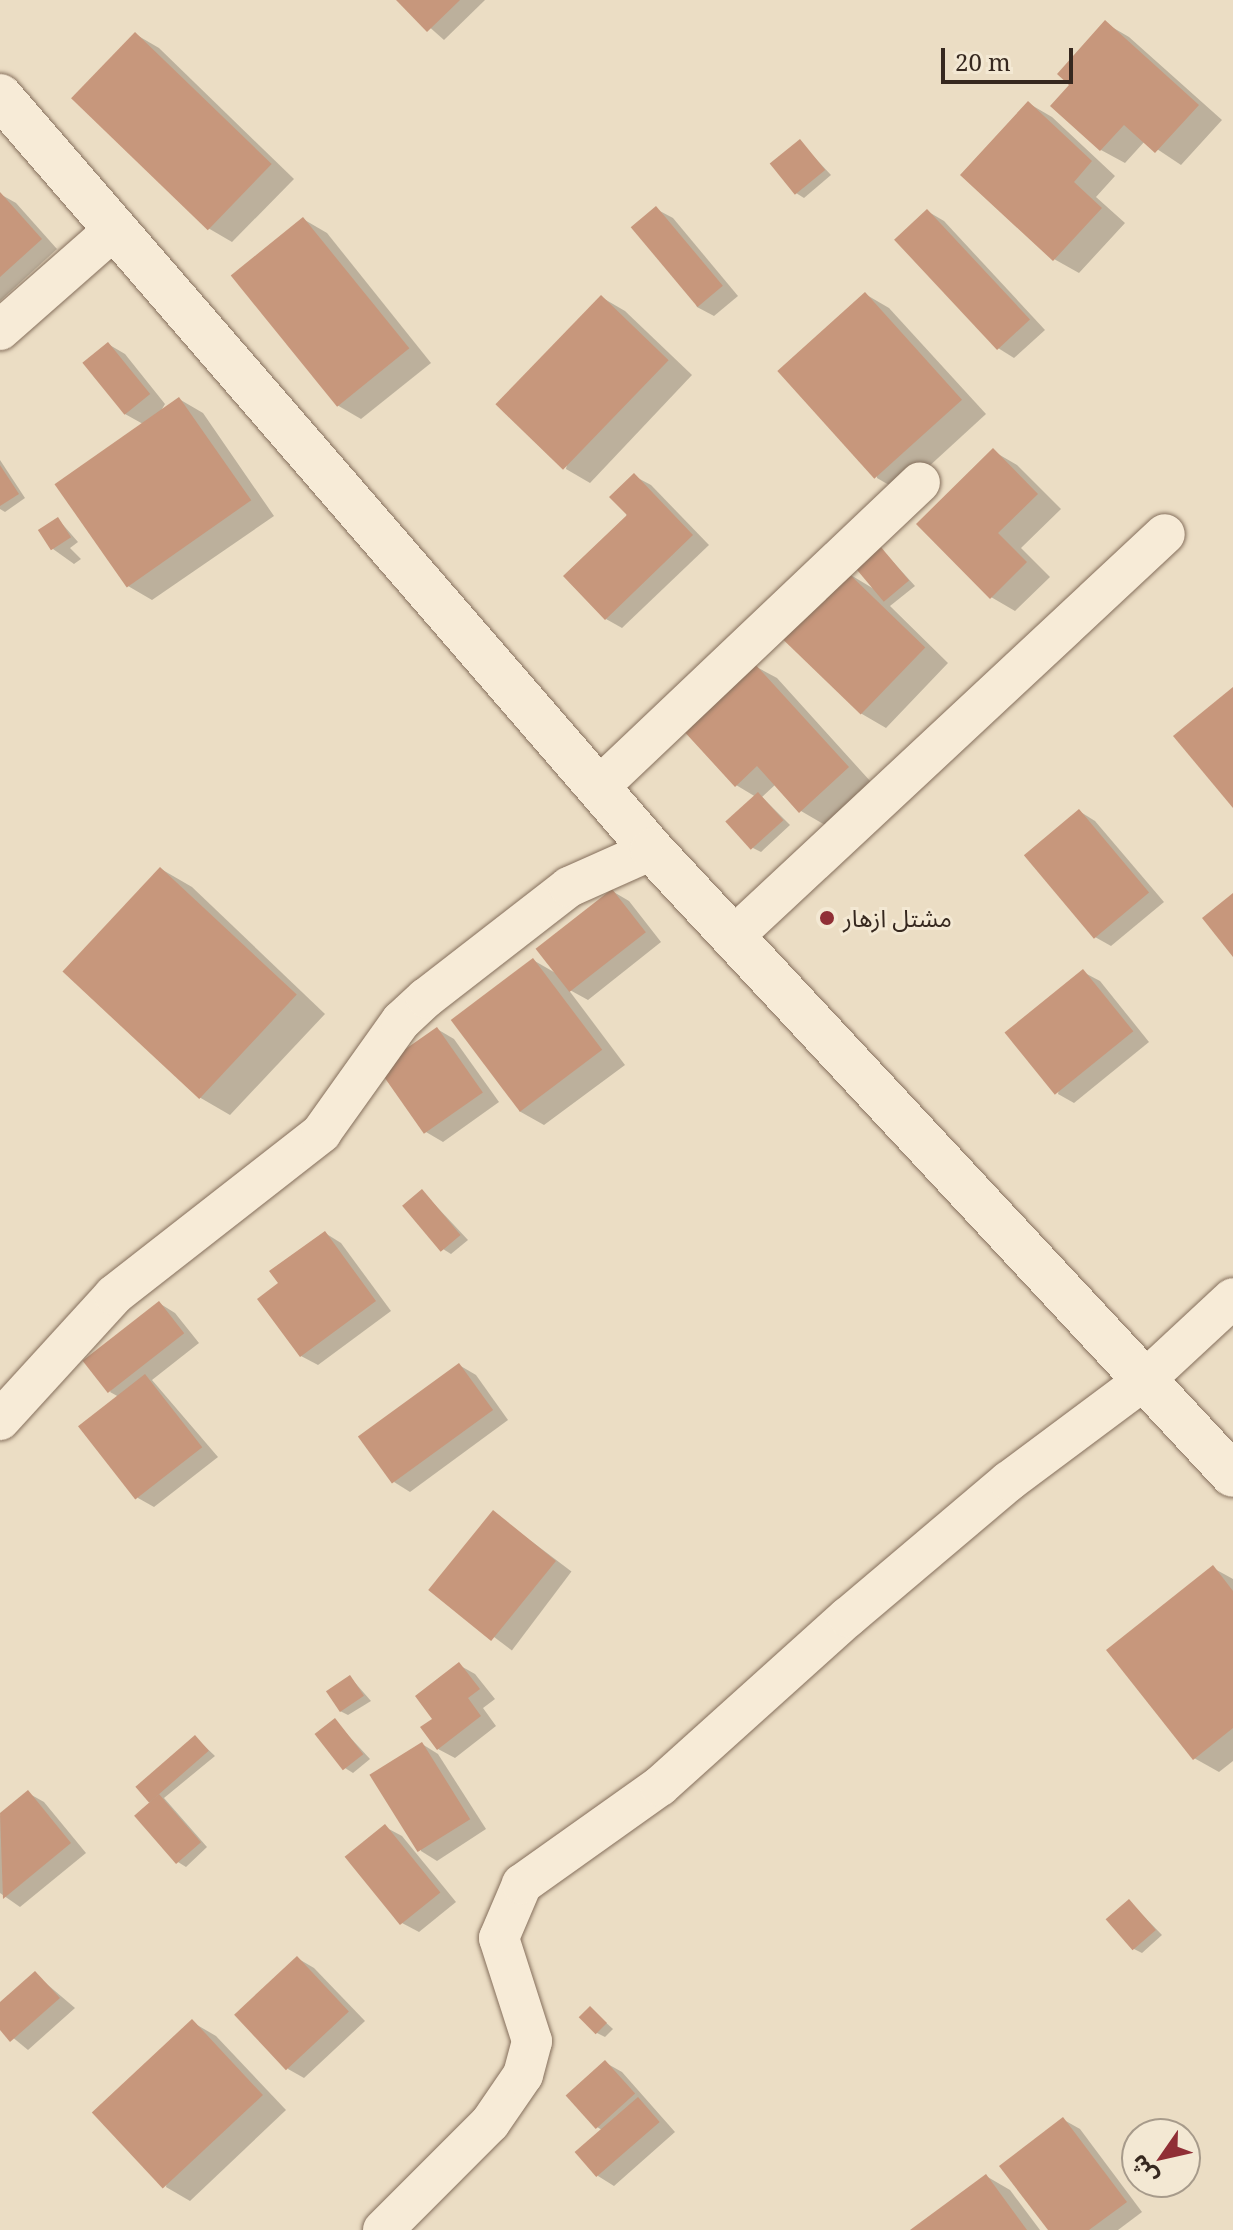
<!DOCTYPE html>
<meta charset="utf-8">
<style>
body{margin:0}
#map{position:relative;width:1233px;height:2230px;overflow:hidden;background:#ebddc4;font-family:"Noto Serif","Noto Sans Arabic",serif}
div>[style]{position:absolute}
.shadow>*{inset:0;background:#0003;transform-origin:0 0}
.building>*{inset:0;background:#c7977c;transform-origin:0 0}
.roads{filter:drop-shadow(0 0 2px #856f5c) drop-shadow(0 0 2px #856f5c)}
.minor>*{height:40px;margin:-20px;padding:0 20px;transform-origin:20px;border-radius:20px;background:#f7ebd7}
.tertiary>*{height:44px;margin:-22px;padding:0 22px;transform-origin:22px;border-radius:22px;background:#f7ebd7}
.dots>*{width:22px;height:22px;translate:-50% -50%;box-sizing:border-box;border:4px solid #f3e8d3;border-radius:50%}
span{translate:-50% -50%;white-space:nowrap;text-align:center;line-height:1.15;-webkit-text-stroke:6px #f3e8d3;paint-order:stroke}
.poi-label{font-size:24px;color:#36281f}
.left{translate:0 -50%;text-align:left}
.north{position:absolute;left:1121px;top:2118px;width:80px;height:80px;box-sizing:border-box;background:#f3e8d3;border:2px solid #a79b8b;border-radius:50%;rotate:236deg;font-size:22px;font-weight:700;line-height:32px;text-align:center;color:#36281f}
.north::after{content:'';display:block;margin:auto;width:28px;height:36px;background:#902f36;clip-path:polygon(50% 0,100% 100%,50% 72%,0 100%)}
.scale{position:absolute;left:941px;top:48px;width:132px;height:36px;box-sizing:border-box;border:4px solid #36281f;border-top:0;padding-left:10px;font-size:24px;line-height:28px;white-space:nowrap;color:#36281f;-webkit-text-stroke:6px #f3e8d3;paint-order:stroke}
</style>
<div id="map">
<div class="shadow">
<div style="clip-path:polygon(399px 0,485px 0,444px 40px)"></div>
<div style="clip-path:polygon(1105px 23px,1129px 37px,1222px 120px,1181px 165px,1145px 141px,1125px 163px,1101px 150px,1071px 85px)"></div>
<div style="clip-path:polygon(135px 34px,159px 48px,294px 179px,232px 242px,208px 228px)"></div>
<div style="clip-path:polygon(1028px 103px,1052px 117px,1115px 176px,1096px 197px,1125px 223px,1079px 273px,1054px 259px)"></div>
<div style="clip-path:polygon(800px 142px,831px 175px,804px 198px,796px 193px)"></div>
<div style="clip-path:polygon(0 194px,16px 203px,57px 249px,0 301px)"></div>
<div style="clip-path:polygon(656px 209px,673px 218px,738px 296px,714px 316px,697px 307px)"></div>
<div style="clip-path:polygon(927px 211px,944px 221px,1045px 330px,1014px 358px,998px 348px)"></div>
<div style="clip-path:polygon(303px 219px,327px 233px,431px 363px,361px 419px,337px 405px)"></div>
<div style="clip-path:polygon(865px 294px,889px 308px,986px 414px,901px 492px,877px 478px)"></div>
<div style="clip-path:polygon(601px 297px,625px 311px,692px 375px,590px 483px,566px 469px)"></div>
<div style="clip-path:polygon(108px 344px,125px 354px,165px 404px,159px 414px,179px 399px,203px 413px,274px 516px,152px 600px,128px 586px,143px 424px,125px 414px)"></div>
<div style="clip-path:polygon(993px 451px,1017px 465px,1061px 509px,1021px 548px,1050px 577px,1015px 611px,991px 597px)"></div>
<div style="clip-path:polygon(0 460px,25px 498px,5px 512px,0 509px)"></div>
<div style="clip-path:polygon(634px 476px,651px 485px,709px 545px,622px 628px,606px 619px)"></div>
<div style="clip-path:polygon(58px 519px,78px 542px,70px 548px,81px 559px,74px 564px,53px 549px)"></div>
<div style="clip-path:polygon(875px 542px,915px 586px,890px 606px,948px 663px,886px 728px,862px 714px,782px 635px,844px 571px,874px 589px)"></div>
<div style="clip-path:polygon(753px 665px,777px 678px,871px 782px,825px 825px,801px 811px,776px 784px,762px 797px,790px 825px,761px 852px,753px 848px,756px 797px,736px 785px)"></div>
<div style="clip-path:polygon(1079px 811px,1095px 821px,1164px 902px,1111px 946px,1095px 937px)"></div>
<div style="clip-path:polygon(161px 869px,192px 887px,325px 1014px,230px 1115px,199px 1097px)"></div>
<div style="clip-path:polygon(612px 891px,629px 901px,661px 942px,588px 1000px,568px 989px,625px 1065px,544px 1125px,519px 1111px,533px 960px,559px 975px)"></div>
<div style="clip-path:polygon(1083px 972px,1100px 981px,1149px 1042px,1074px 1103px,1058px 1094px)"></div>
<div style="clip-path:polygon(437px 1029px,454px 1039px,499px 1102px,443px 1142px,426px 1132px)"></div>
<div style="clip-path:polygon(422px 1191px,468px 1240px,451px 1254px,443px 1249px)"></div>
<div style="clip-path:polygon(325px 1233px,341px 1243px,391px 1311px,318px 1365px,301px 1356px,281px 1283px)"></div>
<div style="clip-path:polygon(159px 1303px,175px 1313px,199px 1343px,152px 1380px,218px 1457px,154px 1507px,138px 1498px,119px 1397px,110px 1392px)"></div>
<div style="clip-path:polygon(459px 1365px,476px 1375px,508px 1420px,410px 1492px,394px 1482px)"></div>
<div style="left:494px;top:1513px;width:97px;height:99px;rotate:37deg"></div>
<div style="clip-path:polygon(1213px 1568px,1233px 1579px,1233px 1761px,1219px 1772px,1194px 1758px)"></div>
<div style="clip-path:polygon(459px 1665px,475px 1674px,495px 1699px,483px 1708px,496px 1726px,455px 1758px,438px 1749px,435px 1719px)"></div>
<div style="clip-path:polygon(350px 1677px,371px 1701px,348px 1715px,340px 1711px)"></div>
<div style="clip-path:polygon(335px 1721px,370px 1759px,353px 1773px,345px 1768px)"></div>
<div style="clip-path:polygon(195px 1737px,215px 1756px,164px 1798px,207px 1847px,186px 1867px,178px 1862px,149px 1800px)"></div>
<div style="clip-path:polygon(422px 1744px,438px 1754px,486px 1829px,437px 1861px,421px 1851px)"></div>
<div style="clip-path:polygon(28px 1793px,44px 1802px,86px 1853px,20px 1907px,0 1893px,0 1816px)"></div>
<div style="clip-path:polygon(385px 1827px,402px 1836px,456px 1902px,419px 1932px,402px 1923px,348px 1858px)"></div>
<div style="clip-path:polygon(1129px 1901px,1162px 1935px,1142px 1953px,1134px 1949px)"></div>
<div style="clip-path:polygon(297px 1958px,314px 1968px,365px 2021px,304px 2078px,288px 2069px)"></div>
<div style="clip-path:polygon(35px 1974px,75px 2008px,28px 2050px,0 2027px,0 2005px)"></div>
<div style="clip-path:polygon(590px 2008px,613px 2029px,605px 2037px,597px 2033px)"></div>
<div style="clip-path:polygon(192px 2022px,216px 2036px,286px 2110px,190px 2201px,166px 2187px)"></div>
<div style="clip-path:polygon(606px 2063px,622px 2072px,675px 2132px,614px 2186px,598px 2176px,602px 2130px,597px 2127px)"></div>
<div style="clip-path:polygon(1064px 2120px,1080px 2129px,1142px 2212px,1118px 2230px,1051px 2230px)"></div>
<div style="clip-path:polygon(986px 2176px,1010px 2190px,1040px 2230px,915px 2230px)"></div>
</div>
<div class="building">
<div style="clip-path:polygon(396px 0,460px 0,427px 32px)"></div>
<div style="clip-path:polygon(1105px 20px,1199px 105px,1155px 153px,1124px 125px,1100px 151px,1050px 106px,1069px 85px,1057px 74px)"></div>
<div style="left:135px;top:32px;width:190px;height:92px;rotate:44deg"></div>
<div style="clip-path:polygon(1028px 101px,1092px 161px,1074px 182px,1102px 208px,1053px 261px,960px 175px)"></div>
<div style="left:800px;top:139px;width:40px;height:39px;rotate:51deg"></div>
<div style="clip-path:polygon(0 192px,42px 239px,0 277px)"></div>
<div style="left:656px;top:206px;width:104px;height:33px;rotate:50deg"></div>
<div style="left:927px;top:209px;width:151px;height:45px;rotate:47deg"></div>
<div style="left:303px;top:217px;width:169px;height:93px;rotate:51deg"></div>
<div style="left:865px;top:292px;width:145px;height:118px;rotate:48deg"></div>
<div style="left:601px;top:295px;width:94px;height:152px;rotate:44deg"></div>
<div style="left:108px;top:342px;width:67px;height:33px;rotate:51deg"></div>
<div style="left:179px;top:397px;width:126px;height:152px;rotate:55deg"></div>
<div style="clip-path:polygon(993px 448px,1038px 494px,998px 533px,1027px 562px,990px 599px,916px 524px)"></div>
<div style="clip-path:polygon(0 465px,19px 494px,0 506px)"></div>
<div style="clip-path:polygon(634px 473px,693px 535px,605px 620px,563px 576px,627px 515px,609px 497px)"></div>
<div style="left:58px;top:517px;width:24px;height:24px;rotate:57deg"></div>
<div style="left:875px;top:540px;width:53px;height:33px;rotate:50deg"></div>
<div style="left:844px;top:569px;width:113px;height:93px;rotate:44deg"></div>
<div style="clip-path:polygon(753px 662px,849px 767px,799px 813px,757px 766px,735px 787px,681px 728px)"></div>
<div style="clip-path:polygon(1233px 687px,1233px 808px,1173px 736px)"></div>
<div style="left:758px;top:792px;width:38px;height:44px;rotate:48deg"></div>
<div style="left:1079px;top:809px;width:109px;height:72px;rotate:50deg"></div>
<div style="left:160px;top:867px;width:187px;height:143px;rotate:43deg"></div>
<div style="left:612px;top:889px;width:55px;height:97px;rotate:52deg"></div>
<div style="clip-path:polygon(1233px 893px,1233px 957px,1202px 918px)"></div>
<div style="left:533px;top:958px;width:115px;height:103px;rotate:53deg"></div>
<div style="left:1083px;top:969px;width:80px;height:101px;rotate:51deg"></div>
<div style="left:437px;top:1027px;width:80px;height:72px;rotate:55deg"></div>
<div style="left:422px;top:1189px;width:60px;height:26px;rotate:50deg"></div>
<div style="clip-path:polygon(325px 1231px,376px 1301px,300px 1357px,257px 1299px,278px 1283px,269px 1271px)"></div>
<div style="left:159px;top:1301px;width:41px;height:97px;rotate:52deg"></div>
<div style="left:459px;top:1363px;width:58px;height:125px;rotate:54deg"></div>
<div style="left:145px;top:1374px;width:93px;height:85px;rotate:52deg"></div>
<div style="left:493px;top:1510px;width:81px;height:103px;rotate:39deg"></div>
<div style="clip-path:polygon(1213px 1565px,1233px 1591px,1233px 1728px,1193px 1760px,1106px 1650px)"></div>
<div style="clip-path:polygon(459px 1662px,480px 1689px,468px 1698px,481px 1716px,437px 1750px,420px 1727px,432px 1719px,415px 1696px)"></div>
<div style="left:350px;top:1675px;width:25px;height:29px;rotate:56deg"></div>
<div style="left:335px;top:1718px;width:46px;height:26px;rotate:52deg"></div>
<div style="left:195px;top:1735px;width:21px;height:79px;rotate:49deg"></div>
<div style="left:422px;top:1742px;width:91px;height:62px;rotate:58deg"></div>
<div style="clip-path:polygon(28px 1790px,71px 1843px,3px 1899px,0 1813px)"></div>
<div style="left:159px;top:1794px;width:64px;height:33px;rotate:49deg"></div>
<div style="left:385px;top:1824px;width:88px;height:52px;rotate:51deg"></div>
<div style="left:1129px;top:1899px;width:41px;height:31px;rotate:49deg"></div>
<div style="left:297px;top:1956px;width:76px;height:86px;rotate:47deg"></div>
<div style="clip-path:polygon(35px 1971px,60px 1998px,10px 2042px,0 2030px,0 2002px)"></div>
<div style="left:590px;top:2006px;width:24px;height:16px;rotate:45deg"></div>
<div style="left:192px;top:2019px;width:104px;height:137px;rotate:47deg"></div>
<div style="left:605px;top:2060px;width:45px;height:53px;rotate:48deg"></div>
<div style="left:638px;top:2097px;width:33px;height:84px;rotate:49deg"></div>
<div style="clip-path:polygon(1063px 2117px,1127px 2202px,1089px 2230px,1048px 2230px,999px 2166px)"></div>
<div style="clip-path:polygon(986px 2174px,1027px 2230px,910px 2230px)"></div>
</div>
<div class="roads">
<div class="minor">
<div style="left:0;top:330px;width:153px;rotate:-41.3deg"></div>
<div style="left:600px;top:786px;width:441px;rotate:-43.5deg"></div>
<div style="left:734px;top:936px;width:589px;rotate:-43.01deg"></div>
<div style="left:0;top:1420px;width:169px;rotate:-47.6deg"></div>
<div style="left:114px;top:1295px;width:263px;rotate:-38deg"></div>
<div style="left:321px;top:1133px;width:138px;rotate:-54.5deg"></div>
<div style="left:401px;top:1021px;width:34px;rotate:-43deg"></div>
<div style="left:426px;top:998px;width:181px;rotate:-37.8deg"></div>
<div style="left:569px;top:887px;width:91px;rotate:-24deg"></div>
<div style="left:383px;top:2230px;width:151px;rotate:-45deg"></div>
<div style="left:490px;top:2123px;width:58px;rotate:-55.5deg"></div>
<div style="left:523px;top:2075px;width:35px;rotate:-75deg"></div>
<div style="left:532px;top:2041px;width:108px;rotate:-107.8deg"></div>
<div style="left:499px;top:1938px;width:59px;rotate:-66.9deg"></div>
<div style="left:522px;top:1884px;width:169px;rotate:-35.4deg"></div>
<div style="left:660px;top:1786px;width:253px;rotate:-42deg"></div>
<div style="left:848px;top:1617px;width:211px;rotate:-40.2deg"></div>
<div style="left:1009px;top:1481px;width:172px;rotate:-36.7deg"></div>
<div style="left:1147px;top:1378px;width:117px;rotate:-42.9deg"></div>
</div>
<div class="tertiary">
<div style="left:0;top:96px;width:997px;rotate:49.15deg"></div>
<div style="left:652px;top:850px;width:853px;rotate:47.09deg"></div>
</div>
</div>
<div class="dots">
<div style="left:827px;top:918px;background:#902f36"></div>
</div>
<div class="poi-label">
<span class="left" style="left:843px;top:918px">مشتل ازهار</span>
</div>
<div class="north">ش</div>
<div class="scale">20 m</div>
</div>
